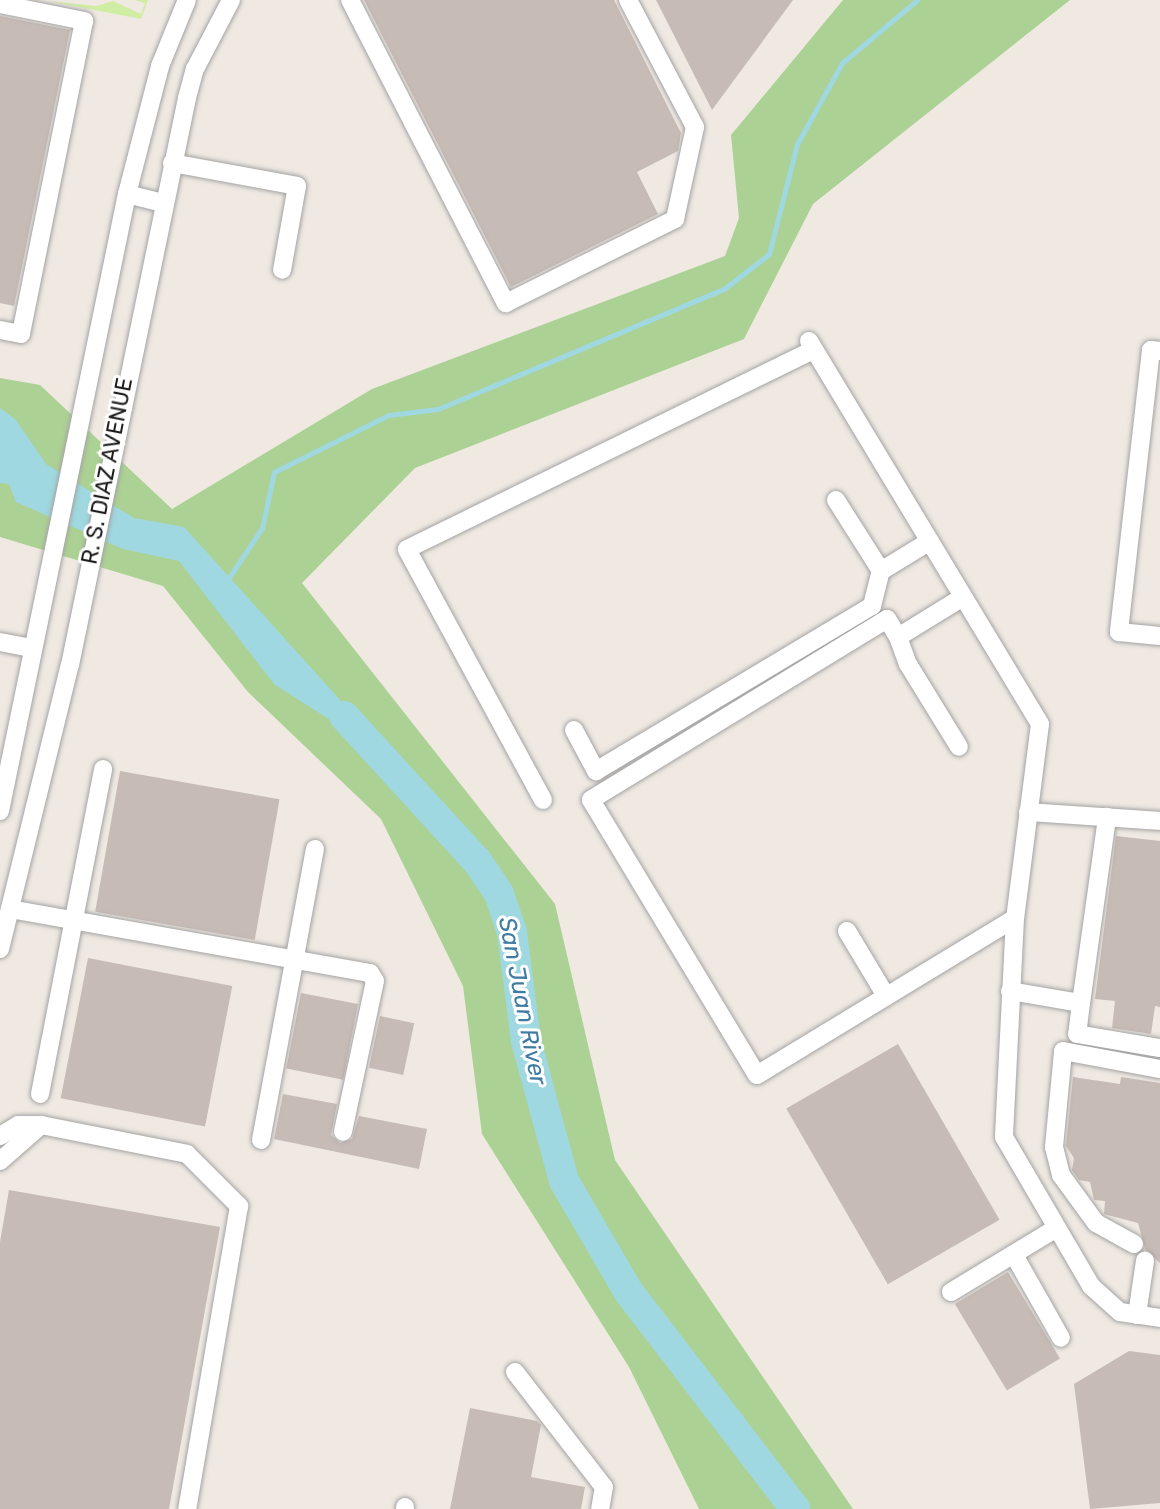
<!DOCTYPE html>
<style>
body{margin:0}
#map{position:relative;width:1160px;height:1509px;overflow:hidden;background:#efe9e2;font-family:Rubik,sans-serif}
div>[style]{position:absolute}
.grass>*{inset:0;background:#d0eda4}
.forest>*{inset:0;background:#acd194}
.water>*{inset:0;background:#9fd8e0}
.stream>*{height:5px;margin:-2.5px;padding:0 2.5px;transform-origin:2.5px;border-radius:2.5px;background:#9fd8e0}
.river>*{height:30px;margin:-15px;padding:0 15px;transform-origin:15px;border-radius:15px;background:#9fd8e0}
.building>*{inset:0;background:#c7bbb5;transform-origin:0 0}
.roads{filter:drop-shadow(0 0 2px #a4a4a4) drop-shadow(0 0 2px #a4a4a4)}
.minor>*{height:18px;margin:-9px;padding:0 9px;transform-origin:9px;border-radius:9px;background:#fff}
span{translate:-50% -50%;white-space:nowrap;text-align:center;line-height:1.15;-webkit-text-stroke:6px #fff;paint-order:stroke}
.street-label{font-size:22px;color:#1d1d1d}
.water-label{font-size:24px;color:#3f7ba3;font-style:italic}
</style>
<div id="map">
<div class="grass">
<div style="clip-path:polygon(134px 0,148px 0,141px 19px,48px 1px,96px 6px,113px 1px,141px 14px,145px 3px)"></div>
</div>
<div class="forest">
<div style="clip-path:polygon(843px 0,1070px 0,813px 204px,744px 339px,415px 468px,302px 583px,555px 904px,615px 1160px,853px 1509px,699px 1509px,629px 1367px,482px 1134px,463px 986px,381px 819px,248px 692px,163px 586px,0 537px,0 378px,40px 385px,172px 509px,372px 389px,725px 256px,739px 218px,731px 135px)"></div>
</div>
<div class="water">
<div style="clip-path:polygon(0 408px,16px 420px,46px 464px,134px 518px,184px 527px,350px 711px,371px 746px,274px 684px,179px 561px,123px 549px,16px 502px,9px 484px,0 483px)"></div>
</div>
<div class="stream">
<div style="left:226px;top:582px;width:65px;rotate:-56.3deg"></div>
<div style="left:262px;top:528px;width:57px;rotate:-77.9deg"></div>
<div style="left:274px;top:472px;width:128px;rotate:-26.4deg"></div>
<div style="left:389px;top:415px;width:49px;rotate:-7deg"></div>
<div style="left:438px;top:409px;width:310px;rotate:-22.8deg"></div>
<div style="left:724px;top:289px;width:57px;rotate:-37.9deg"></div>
<div style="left:769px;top:254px;width:114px;rotate:-75.7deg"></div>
<div style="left:797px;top:144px;width:93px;rotate:-60.9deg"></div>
<div style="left:842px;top:63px;width:98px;rotate:-40deg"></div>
</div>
<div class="river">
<div style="left:344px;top:716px;width:197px;rotate:47.5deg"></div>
<div style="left:477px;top:861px;width:40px;rotate:56deg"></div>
<div style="left:499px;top:894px;width:40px;rotate:71.1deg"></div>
<div style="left:512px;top:932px;width:110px;rotate:82.7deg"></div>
<div style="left:526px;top:1041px;width:145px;rotate:74.8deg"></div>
<div style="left:564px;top:1181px;width:127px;rotate:59.8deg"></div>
<div style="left:628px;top:1291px;width:275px;rotate:52.5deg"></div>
</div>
<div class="building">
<div style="clip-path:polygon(364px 0,614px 0,681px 133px,678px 151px,637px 172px,658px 214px,511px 287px)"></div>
<div style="clip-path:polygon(656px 0,793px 0,712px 110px)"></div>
<div style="clip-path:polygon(0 16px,70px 30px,14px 306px,0 303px)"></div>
<div style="left:120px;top:771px;width:162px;height:143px;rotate:10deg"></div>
<div style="clip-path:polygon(1116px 836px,1160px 841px,1160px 1007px,1155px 1006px,1151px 1034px,1112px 1028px,1115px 1001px,1095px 999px)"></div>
<div style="left:88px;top:958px;width:147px;height:143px;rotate:11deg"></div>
<div style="left:301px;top:993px;width:58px;height:77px;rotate:11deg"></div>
<div style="left:380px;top:1016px;width:35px;height:53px;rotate:12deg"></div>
<div style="left:898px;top:1044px;width:203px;height:129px;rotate:60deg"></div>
<div style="clip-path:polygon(1073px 1077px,1120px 1084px,1121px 1077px,1160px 1083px,1160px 1263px,1145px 1249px,1138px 1223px,1104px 1214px,1105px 1201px,1094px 1200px,1090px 1182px,1079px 1180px,1072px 1170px,1074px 1158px,1066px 1146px)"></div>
<div style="clip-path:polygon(283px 1094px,337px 1104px,331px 1135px,340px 1143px,352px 1139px,359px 1116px,427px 1129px,419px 1169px,274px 1139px)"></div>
<div style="clip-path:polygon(9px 1190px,220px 1227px,169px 1509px,0 1509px,0 1242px)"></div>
<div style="left:1008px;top:1272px;width:101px;height:62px;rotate:59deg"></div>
<div style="clip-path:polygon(1129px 1351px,1160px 1355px,1160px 1503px,1090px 1509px,1074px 1384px)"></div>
<div style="clip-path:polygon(470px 1408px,537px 1421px,541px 1425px,531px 1477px,585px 1487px,581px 1509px,450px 1509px)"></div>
</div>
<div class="roads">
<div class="minor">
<div style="left:350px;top:0;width:341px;rotate:62.8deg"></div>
<div style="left:506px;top:303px;width:189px;rotate:-26.4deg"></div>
<div style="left:675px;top:219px;width:94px;rotate:-77.7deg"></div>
<div style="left:695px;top:127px;width:144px;rotate:-117.8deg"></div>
<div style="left:0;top:4px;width:86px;rotate:11.4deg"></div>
<div style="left:84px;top:21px;width:319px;rotate:101.4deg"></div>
<div style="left:21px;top:334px;width:21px;rotate:-169deg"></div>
<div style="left:172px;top:163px;width:127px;rotate:10.4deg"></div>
<div style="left:297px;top:186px;width:85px;rotate:100.1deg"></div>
<div style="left:127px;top:194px;width:37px;rotate:14deg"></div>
<div style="left:809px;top:341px;width:447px;rotate:58.9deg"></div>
<div style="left:1040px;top:724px;width:196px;rotate:97.3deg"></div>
<div style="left:1015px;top:918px;width:219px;rotate:92.9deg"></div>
<div style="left:1004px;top:1137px;width:173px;rotate:59.7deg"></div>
<div style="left:1091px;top:1286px;width:39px;rotate:42deg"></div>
<div style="left:1120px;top:1312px;width:40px;rotate:8.5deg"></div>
<div style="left:1160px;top:351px;width:9px;rotate:-174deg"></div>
<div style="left:1151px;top:350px;width:284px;rotate:96.5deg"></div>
<div style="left:1119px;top:632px;width:41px;rotate:5.6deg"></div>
<div style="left:836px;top:500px;width:84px;rotate:57.6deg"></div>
<div style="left:963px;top:597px;width:76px;rotate:148.4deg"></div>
<div style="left:898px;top:637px;width:21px;rotate:-121deg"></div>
<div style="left:887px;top:619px;width:347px;rotate:148.6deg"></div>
<div style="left:591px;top:800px;width:321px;rotate:58.9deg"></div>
<div style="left:757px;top:1075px;width:302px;rotate:-31.3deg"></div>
<div style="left:898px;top:637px;width:29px;rotate:70deg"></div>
<div style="left:908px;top:664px;width:97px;rotate:58.4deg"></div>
<div style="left:0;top:642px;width:31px;rotate:11deg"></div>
<div style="left:574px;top:730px;width:47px;rotate:61.8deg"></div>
<div style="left:596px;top:771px;width:322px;rotate:-30.9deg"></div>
<div style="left:872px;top:606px;width:36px;rotate:-76deg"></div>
<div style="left:881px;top:571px;width:57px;rotate:-31.5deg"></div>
<div style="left:543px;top:800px;width:285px;rotate:-118.5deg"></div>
<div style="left:407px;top:549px;width:452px;rotate:-26.1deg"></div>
<div style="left:0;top:811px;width:630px;rotate:-78.37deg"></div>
<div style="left:127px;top:194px;width:132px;rotate:-75.5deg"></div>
<div style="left:160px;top:66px;width:71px;rotate:-67.8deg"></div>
<div style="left:1028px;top:812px;width:132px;rotate:3.9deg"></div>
<div style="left:10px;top:909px;width:366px;rotate:10.1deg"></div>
<div style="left:370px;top:973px;width:9px;rotate:58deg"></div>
<div style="left:375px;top:981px;width:154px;rotate:102deg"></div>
<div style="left:847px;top:931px;width:76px;rotate:59deg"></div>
<div style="left:0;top:949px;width:292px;rotate:-76.2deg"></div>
<div style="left:70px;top:665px;width:579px;rotate:-78.34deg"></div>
<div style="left:187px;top:98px;width:30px;rotate:-75deg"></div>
<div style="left:195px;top:69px;width:78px;rotate:-62.4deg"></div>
<div style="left:1010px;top:991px;width:72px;rotate:9.6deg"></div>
<div style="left:1081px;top:1003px;width:31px;rotate:97deg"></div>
<div style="left:1077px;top:1034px;width:84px;rotate:9.6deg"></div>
<div style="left:1081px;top:1003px;width:188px;rotate:-82deg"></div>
<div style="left:40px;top:1094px;width:331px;rotate:-79deg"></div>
<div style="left:0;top:1136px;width:21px;rotate:-31deg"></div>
<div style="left:18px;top:1125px;width:23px"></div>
<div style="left:261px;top:1140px;width:296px;rotate:-79.5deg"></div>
<div style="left:0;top:1161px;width:55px;rotate:-41.3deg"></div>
<div style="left:41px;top:1125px;width:149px;rotate:11.2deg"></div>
<div style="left:187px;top:1154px;width:74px;rotate:45deg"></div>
<div style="left:239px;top:1206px;width:307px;rotate:99.7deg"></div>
<div style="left:1134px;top:1244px;width:43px;rotate:-151.1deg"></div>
<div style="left:1096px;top:1223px;width:59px;rotate:-126.1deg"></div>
<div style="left:1061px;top:1175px;width:29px;rotate:-104deg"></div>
<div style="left:1054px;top:1147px;width:96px;rotate:-84.6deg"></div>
<div style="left:1063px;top:1051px;width:99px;rotate:10.5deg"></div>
<div style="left:1014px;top:1255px;width:95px;rotate:60.5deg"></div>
<div style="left:951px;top:1292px;width:122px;rotate:-31.2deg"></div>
<div style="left:1137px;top:1315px;width:55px;rotate:-81.6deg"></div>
<div style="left:515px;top:1372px;width:145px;rotate:52.3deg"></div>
<div style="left:604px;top:1487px;width:22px;rotate:100deg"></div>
<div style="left:405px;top:1509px;width:2px;rotate:-90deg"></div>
</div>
</div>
<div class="street-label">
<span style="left:107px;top:471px;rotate:-79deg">R. S. DIAZ AVENUE</span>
</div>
<div class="water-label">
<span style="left:522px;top:1001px;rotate:79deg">San Juan River</span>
</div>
</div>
